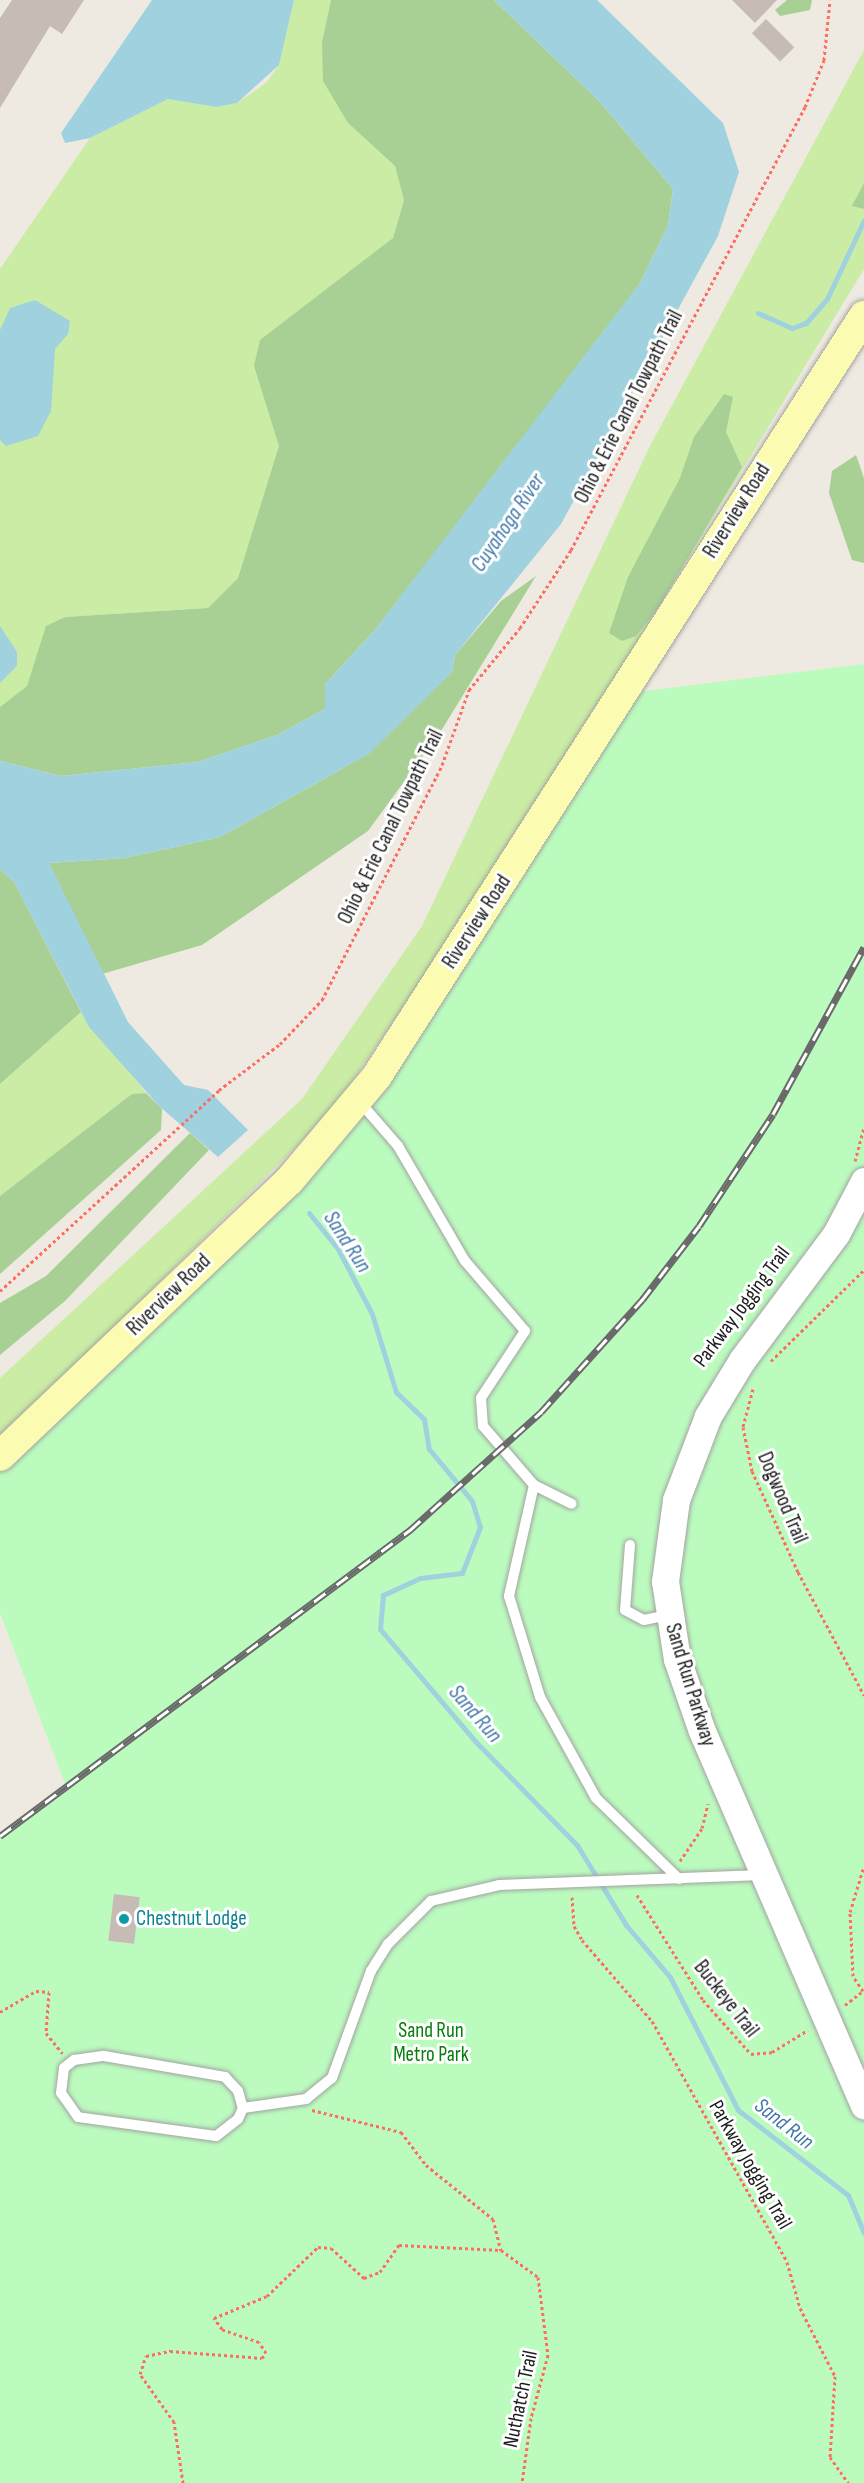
<!DOCTYPE html>
<style>
body{margin:0}
#map{position:relative;width:864px;height:2483px;overflow:hidden;background:#eeeae1;font-family:"Sofia Sans Condensed",sans-serif}
div>[style]{position:absolute}
.grass>*{inset:0;background:#caeca4}
.forest>*{inset:0;background:#a8d094}
.park>*{inset:0;background:#bbfcbe}
.water>*{inset:0;background:#9fd2de}
.stream>*{height:5px;margin:-2.5px;padding:0 2.5px;transform-origin:2.5px;border-radius:2.5px;background:#9fd2de}
.building>*{inset:0;background:#c6bbb5;transform-origin:0 0}
.path>*{height:3px;margin-top:-1.5px;transform-origin:0;background:repeating-linear-gradient(90deg,#ff6c62 0 3px,transparent 0 6px)}
.roads{filter:drop-shadow(0 0 2px #a3a3a3) drop-shadow(0 0 2px #a3a3a3)}
.service>*{height:10px;margin:-5px;padding:0 5px;transform-origin:5px;border-radius:5px;background:#fff}
.tertiary>*{height:27px;margin:-13.5px;padding:0 13.5px;transform-origin:13.5px;border-radius:13.5px;background:#fff}
.secondary>*{height:30px;margin:-15px;padding:0 15px;transform-origin:15px;border-radius:15px;background:#fbfcb1}
.rail>*{height:7px;margin-top:-3.5px;transform-origin:0;background:repeating-linear-gradient(90deg,#fff 0 14px,#6a6a6a 0 28px);box-sizing:border-box;border-block:2px solid #6a6a6a}
.dots>*{width:16px;height:16px;translate:-50% -50%;box-sizing:border-box;border:3px solid #fff;border-radius:50%}
span{translate:-50% -50%;white-space:nowrap;text-align:center;line-height:1.15;-webkit-text-stroke:6px #fff;paint-order:stroke}
.street-label{font-size:21px;color:#1c1c1c}
.culture-label{font-size:21px;color:#0d838f}
.left{translate:0 -50%;text-align:left}
.park-label{font-size:21px;color:#067f0c}
.water-label{font-size:22px;color:#4279a8;font-style:italic}
</style>
<div id="map">
<div class="grass">
<div style="clip-path:polygon(294px 0,331px 0,322px 42px,348px 123px,395px 166px,404px 200px,393px 238px,314px 300px,254px 366px,280px 446px,238px 578px,208px 608px,65px 617px,47px 626px,27px 686px,0 707px,0 269px,90px 138px,168px 99px,216px 107px,237px 103px,266px 83px,279px 65px)"></div>
<div style="clip-path:polygon(864px 50px,864px 183px,853px 206px,864px 209px,864px 269px,530px 819px,333px 1110px,0 1440px,0 1378px,302px 1099px,422px 926px,650px 446px)"></div>
<div style="clip-path:polygon(81px 1012px,146px 1093px,132px 1095px,0 1196px,0 1084px)"></div>
</div>
<div class="forest">
<div style="clip-path:polygon(331px 0,494px 0,600px 102px,673px 189px,668px 225px,640px 283px,582px 364px,374px 631px,325px 684px,325px 709px,277px 735px,198px 762px,61px 776px,0 761px,0 707px,27px 686px,46px 626px,65px 617px,208px 608px,238px 578px,279px 446px,254px 366px,260px 340px,393px 238px,404px 200px,395px 166px,348px 123px,323px 81px,322px 42px)"></div>
<div style="clip-path:polygon(787px 0,812px 0,810px 10px,780px 16px,775px 10px)"></div>
<div style="clip-path:polygon(864px 183px,864px 209px,852px 206px)"></div>
<div style="clip-path:polygon(724px 394px,733px 397px,726px 432px,742px 467px,658px 608px,636px 636px,622px 641px,609px 633px,628px 577px,680px 478px,694px 437px)"></div>
<div style="clip-path:polygon(856px 455px,864px 478px,864px 563px,852px 560px,829px 493px,832px 471px)"></div>
<div style="clip-path:polygon(536px 576px,441px 731px,368px 831px,202px 945px,102px 974px,49px 863px,125px 858px,220px 837px,338px 771px,366px 755px,452px 672px,455px 655px,501px 601px)"></div>
<div style="clip-path:polygon(0 869px,14px 882px,81px 1012px,0 1084px)"></div>
<div style="clip-path:polygon(146px 1093px,162px 1109px,161px 1130px,0 1274px,0 1196px,132px 1094px)"></div>
<div style="clip-path:polygon(190px 1133px,209px 1150px,65px 1301px,0 1355px,0 1303px,46px 1276px)"></div>
</div>
<div class="park">
<div style="clip-path:polygon(864px 664px,864px 2483px,0 2483px,0 1836px,67px 1789px,0 1613px,0 1456px,289px 1181px,621px 694px)"></div>
</div>
<div class="water">
<div style="clip-path:polygon(152px 0,294px 0,279px 65px,237px 103px,216px 107px,168px 99px,90px 138px,65px 143px,61px 133px)"></div>
<div style="clip-path:polygon(494px 0,597px 0,723px 123px,739px 172px,718px 236px,561px 524px,455px 655px,452px 672px,370px 753px,220px 837px,125px 858px,49px 863px,128px 1022px,184px 1085px,208px 1090px,248px 1130px,218px 1157px,159px 1106px,89px 1027px,14px 882px,0 869px,0 761px,61px 776px,198px 762px,277px 735px,325px 709px,325px 684px,374px 631px,640px 283px,668px 225px,673px 189px,600px 102px)"></div>
<div style="clip-path:polygon(35px 300px,70px 321px,68px 334px,55px 349px,51px 411px,38px 436px,6px 446px,0 440px,0 330px,10px 308px)"></div>
<div style="clip-path:polygon(0 626px,17px 652px,17px 666px,0 683px)"></div>
</div>
<div class="stream">
<div style="left:758px;top:313px;width:37px;rotate:24deg"></div>
<div style="left:792px;top:328px;width:15px;rotate:-20deg"></div>
<div style="left:806px;top:323px;width:32px;rotate:-49deg"></div>
<div style="left:827px;top:299px;width:87px;rotate:-64.9deg"></div>
<div style="left:309px;top:1213px;width:46px;rotate:51.1deg"></div>
<div style="left:338px;top:1249px;width:73px;rotate:62.4deg"></div>
<div style="left:372px;top:1314px;width:82px;rotate:72.9deg"></div>
<div style="left:396px;top:1392px;width:39px;rotate:44deg"></div>
<div style="left:424px;top:1419px;width:30px;rotate:81deg"></div>
<div style="left:429px;top:1449px;width:67px;rotate:50.4deg"></div>
<div style="left:472px;top:1501px;width:27px;rotate:73deg"></div>
<div style="left:480px;top:1527px;width:49px;rotate:111.4deg"></div>
<div style="left:462px;top:1573px;width:42px;rotate:173.2deg"></div>
<div style="left:420px;top:1578px;width:41px;rotate:155.3deg"></div>
<div style="left:383px;top:1595px;width:34px;rotate:95deg"></div>
<div style="left:380px;top:1629px;width:147px;rotate:49.7deg"></div>
<div style="left:475px;top:1741px;width:146px;rotate:45.6deg"></div>
<div style="left:577px;top:1845px;width:94px;rotate:58.5deg"></div>
<div style="left:626px;top:1925px;width:68px;rotate:49.8deg"></div>
<div style="left:670px;top:1977px;width:149px;rotate:62.9deg"></div>
<div style="left:738px;top:2110px;width:139px;rotate:37.7deg"></div>
<div style="left:848px;top:2195px;width:41px;rotate:67.2deg"></div>
</div>
<div class="building">
<div style="clip-path:polygon(12px 0,84px 0,62px 34px,50px 26px,0 108px,0 18px)"></div>
<div style="clip-path:polygon(732px 0,777px 0,755px 23px)"></div>
<div style="left:766px;top:19px;width:40px;height:20px;rotate:45deg"></div>
<div style="left:114px;top:1894px;width:26px;height:47px;rotate:7deg"></div>
</div>
<div class="path">
<div style="left:855px;top:1161px;width:34px;rotate:-75deg"></div>
<div style="left:0;top:1291px;width:297px;rotate:-42.5deg"></div>
<div style="left:219px;top:1090px;width:76px;rotate:-37deg"></div>
<div style="left:280px;top:1044px;width:61px;rotate:-46.3deg"></div>
<div style="left:322px;top:1000px;width:264px;rotate:-62.9deg"></div>
<div style="left:442px;top:765px;width:80px;rotate:-70.2deg"></div>
<div style="left:469px;top:690px;width:80px;rotate:-50.6deg"></div>
<div style="left:520px;top:628px;width:93px;rotate:-56.8deg"></div>
<div style="left:571px;top:550px;width:501px;rotate:-62.16deg"></div>
<div style="left:805px;top:107px;width:51px;rotate:-68deg"></div>
<div style="left:824px;top:60px;width:60px;rotate:-84.3deg"></div>
<div style="left:771px;top:1361px;width:130px;rotate:-44.4deg"></div>
<div style="left:753px;top:1389px;width:39px;rotate:105deg"></div>
<div style="left:743px;top:1427px;width:45px;rotate:78.4deg"></div>
<div style="left:752px;top:1471px;width:111px;rotate:65.5deg"></div>
<div style="left:798px;top:1572px;width:140px;rotate:61.8deg"></div>
<div style="left:680px;top:1861px;width:40px;rotate:-56deg"></div>
<div style="left:702px;top:1828px;width:25px;rotate:-76deg"></div>
<div style="left:637px;top:1895px;width:124px;rotate:57.8deg"></div>
<div style="left:703px;top:2000px;width:72px;rotate:48.4deg"></div>
<div style="left:751px;top:2054px;width:21px;rotate:-5deg"></div>
<div style="left:772px;top:2052px;width:42px;rotate:-31.4deg"></div>
<div style="left:572px;top:1897px;width:29px;rotate:86deg"></div>
<div style="left:574px;top:1926px;width:16px;rotate:60deg"></div>
<div style="left:582px;top:1940px;width:107px;rotate:49.2deg"></div>
<div style="left:652px;top:2021px;width:276px;rotate:60.7deg"></div>
<div style="left:787px;top:2262px;width:48px;rotate:74.2deg"></div>
<div style="left:800px;top:2308px;width:76px;rotate:62.8deg"></div>
<div style="left:835px;top:2376px;width:81px;rotate:93.5deg"></div>
<div style="left:830px;top:2457px;width:32px;rotate:55deg"></div>
<div style="left:863px;top:1991px;width:18px;rotate:-124deg"></div>
<div style="left:853px;top:1976px;width:64px;rotate:-92.7deg"></div>
<div style="left:850px;top:1912px;width:48px;rotate:-73.1deg"></div>
<div style="left:845px;top:2005px;width:23px;rotate:-38deg"></div>
<div style="left:0;top:2012px;width:42px;rotate:-30.3deg"></div>
<div style="left:36px;top:1991px;width:13px;rotate:4deg"></div>
<div style="left:49px;top:1992px;width:41px;rotate:94.2deg"></div>
<div style="left:46px;top:2033px;width:26px;rotate:51deg"></div>
<div style="left:312px;top:2110px;width:92px;rotate:13.9deg"></div>
<div style="left:401px;top:2132px;width:41px;rotate:52.9deg"></div>
<div style="left:426px;top:2165px;width:86px;rotate:38.9deg"></div>
<div style="left:493px;top:2219px;width:32px;rotate:76deg"></div>
<div style="left:501px;top:2250px;width:46px;rotate:36.1deg"></div>
<div style="left:538px;top:2277px;width:79px;rotate:82.7deg"></div>
<div style="left:548px;top:2355px;width:65px;rotate:105.1deg"></div>
<div style="left:531px;top:2418px;width:66px;rotate:97.9deg"></div>
<div style="left:183px;top:2483px;width:62px;rotate:-98.4deg"></div>
<div style="left:174px;top:2422px;width:59px;rotate:-125.3deg"></div>
<div style="left:140px;top:2374px;width:19px;rotate:-72deg"></div>
<div style="left:146px;top:2356px;width:25px;rotate:-12deg"></div>
<div style="left:170px;top:2351px;width:92px;rotate:4.4deg"></div>
<div style="left:262px;top:2358px;width:6px;rotate:-51deg"></div>
<div style="left:266px;top:2353px;width:13px;rotate:-122deg"></div>
<div style="left:259px;top:2342px;width:39px;rotate:-161deg"></div>
<div style="left:222px;top:2329px;width:14px;rotate:-126deg"></div>
<div style="left:214px;top:2318px;width:57px;rotate:-22.5deg"></div>
<div style="left:267px;top:2296px;width:71px;rotate:-43.9deg"></div>
<div style="left:318px;top:2247px;width:13px;rotate:4deg"></div>
<div style="left:331px;top:2248px;width:45px;rotate:42.3deg"></div>
<div style="left:364px;top:2278px;width:17px;rotate:-21deg"></div>
<div style="left:380px;top:2272px;width:33px;rotate:-55deg"></div>
<div style="left:399px;top:2245px;width:102px;rotate:2.8deg"></div>
</div>
<div class="roads">
<div class="service">
<div style="left:359px;top:1101px;width:60px;rotate:49.1deg"></div>
<div style="left:398px;top:1146px;width:133px;rotate:59.8deg"></div>
<div style="left:465px;top:1261px;width:92px;rotate:49.4deg"></div>
<div style="left:525px;top:1331px;width:80px;rotate:123.3deg"></div>
<div style="left:481px;top:1398px;width:28px;rotate:86deg"></div>
<div style="left:483px;top:1426px;width:78px;rotate:49.2deg"></div>
<div style="left:534px;top:1485px;width:114px;rotate:102.7deg"></div>
<div style="left:509px;top:1596px;width:106px;rotate:72.9deg"></div>
<div style="left:540px;top:1697px;width:115px;rotate:61deg"></div>
<div style="left:596px;top:1798px;width:116px;rotate:44.3deg"></div>
<div style="left:534px;top:1485px;width:42px;rotate:26.6deg"></div>
<div style="left:630px;top:1545px;width:65px;rotate:94.4deg"></div>
<div style="left:625px;top:1610px;width:21px;rotate:28deg"></div>
<div style="left:644px;top:1620px;width:25px;rotate:-12deg"></div>
<div style="left:104px;top:2056px;width:123px;rotate:9.8deg"></div>
<div style="left:225px;top:2077px;width:19px;rotate:47deg"></div>
<div style="left:238px;top:2091px;width:18px;rotate:74deg"></div>
<div style="left:243px;top:2108px;width:12px;rotate:114deg"></div>
<div style="left:238px;top:2119px;width:28px;rotate:142deg"></div>
<div style="left:216px;top:2136px;width:139px;rotate:-172.2deg"></div>
<div style="left:78px;top:2117px;width:29px;rotate:-125deg"></div>
<div style="left:61px;top:2093px;width:25px;rotate:-83deg"></div>
<div style="left:64px;top:2068px;width:13px;rotate:-39deg"></div>
<div style="left:74px;top:2060px;width:30px;rotate:-8deg"></div>
<div style="left:243px;top:2108px;width:64px;rotate:-8.1deg"></div>
<div style="left:306px;top:2099px;width:33px;rotate:-39deg"></div>
<div style="left:332px;top:2078px;width:114px;rotate:-70deg"></div>
<div style="left:371px;top:1971px;width:32px;rotate:-58deg"></div>
<div style="left:388px;top:1944px;width:61px;rotate:-45deg"></div>
<div style="left:431px;top:1901px;width:70px;rotate:-13.2deg"></div>
<div style="left:499px;top:1885px;width:263px;rotate:-2.2deg"></div>
</div>
<div class="tertiary">
<div style="left:864px;top:1181px;width:60px;rotate:117.8deg"></div>
<div style="left:836px;top:1234px;width:157px;rotate:126.7deg"></div>
<div style="left:742px;top:1360px;width:66px;rotate:121.3deg"></div>
<div style="left:708px;top:1416px;width:90px;rotate:110.9deg"></div>
<div style="left:676px;top:1500px;width:82px;rotate:97.7deg"></div>
<div style="left:665px;top:1581px;width:79px;rotate:81.3deg"></div>
<div style="left:677px;top:1659px;width:76px;rotate:70.9deg"></div>
<div style="left:702px;top:1731px;width:408px;rotate:66.6deg"></div>
</div>
<div class="secondary">
<div style="left:0;top:1456px;width:399px;rotate:-43.6deg"></div>
<div style="left:289px;top:1181px;width:137px;rotate:-50deg"></div>
<div style="left:377px;top:1076px;width:903px;rotate:-57.35deg"></div>
</div>
</div>
<div class="rail">
<div style="left:0;top:1836px;width:512px;rotate:-36.74deg"></div>
<div style="left:410px;top:1530px;width:176px;rotate:-42deg"></div>
<div style="left:541px;top:1412px;width:151px;rotate:-48deg"></div>
<div style="left:642px;top:1300px;width:93px;rotate:-52.4deg"></div>
<div style="left:699px;top:1226px;width:134px;rotate:-56.5deg"></div>
<div style="left:773px;top:1114px;width:190px;rotate:-61.4deg"></div>
</div>
<div class="dots">
<div style="left:124px;top:1919px;background:#0f9aa8"></div>
</div>
<div class="street-label">
<span style="left:629px;top:407px;rotate:-63deg">Ohio &amp; Erie Canal Towpath Trail</span>
<span style="left:737px;top:511px;rotate:-58deg">Riverview Road</span>
<span style="left:391px;top:827px;rotate:-64deg">Ohio &amp; Erie Canal Towpath Trail</span>
<span style="left:477px;top:922px;rotate:-57deg">Riverview Road</span>
<span style="left:169px;top:1295px;rotate:-44deg">Riverview Road</span>
<span style="left:742px;top:1307px;rotate:-53deg">Parkway Jogging Trail</span>
<span style="left:782px;top:1498px;rotate:67deg">Dogwood Trail</span>
<span style="left:690px;top:1685px;rotate:73deg">Sand Run Parkway</span>
<span style="left:726px;top:1999px;rotate:52deg">Buckeye Trail</span>
<span style="left:750px;top:2165px;rotate:60deg">Parkway Jogging Trail</span>
<span style="left:521px;top:2399px;rotate:-78deg">Nuthatch Trail</span>
</div>
<div class="culture-label">
<span class="left" style="left:136px;top:1919px">Chestnut Lodge</span>
</div>
<div class="park-label">
<span style="left:431px;top:2043px">Sand Run<br>Metro Park</span>
</div>
<div class="water-label">
<span style="left:508px;top:523px;rotate:-56deg">Cuyahoga River</span>
<span style="left:347px;top:1242px;rotate:57deg">Sand Run</span>
<span style="left:475px;top:1714px;rotate:49deg">Sand Run</span>
<span style="left:784px;top:2124px;rotate:38deg">Sand Run</span>
</div>
</div>
